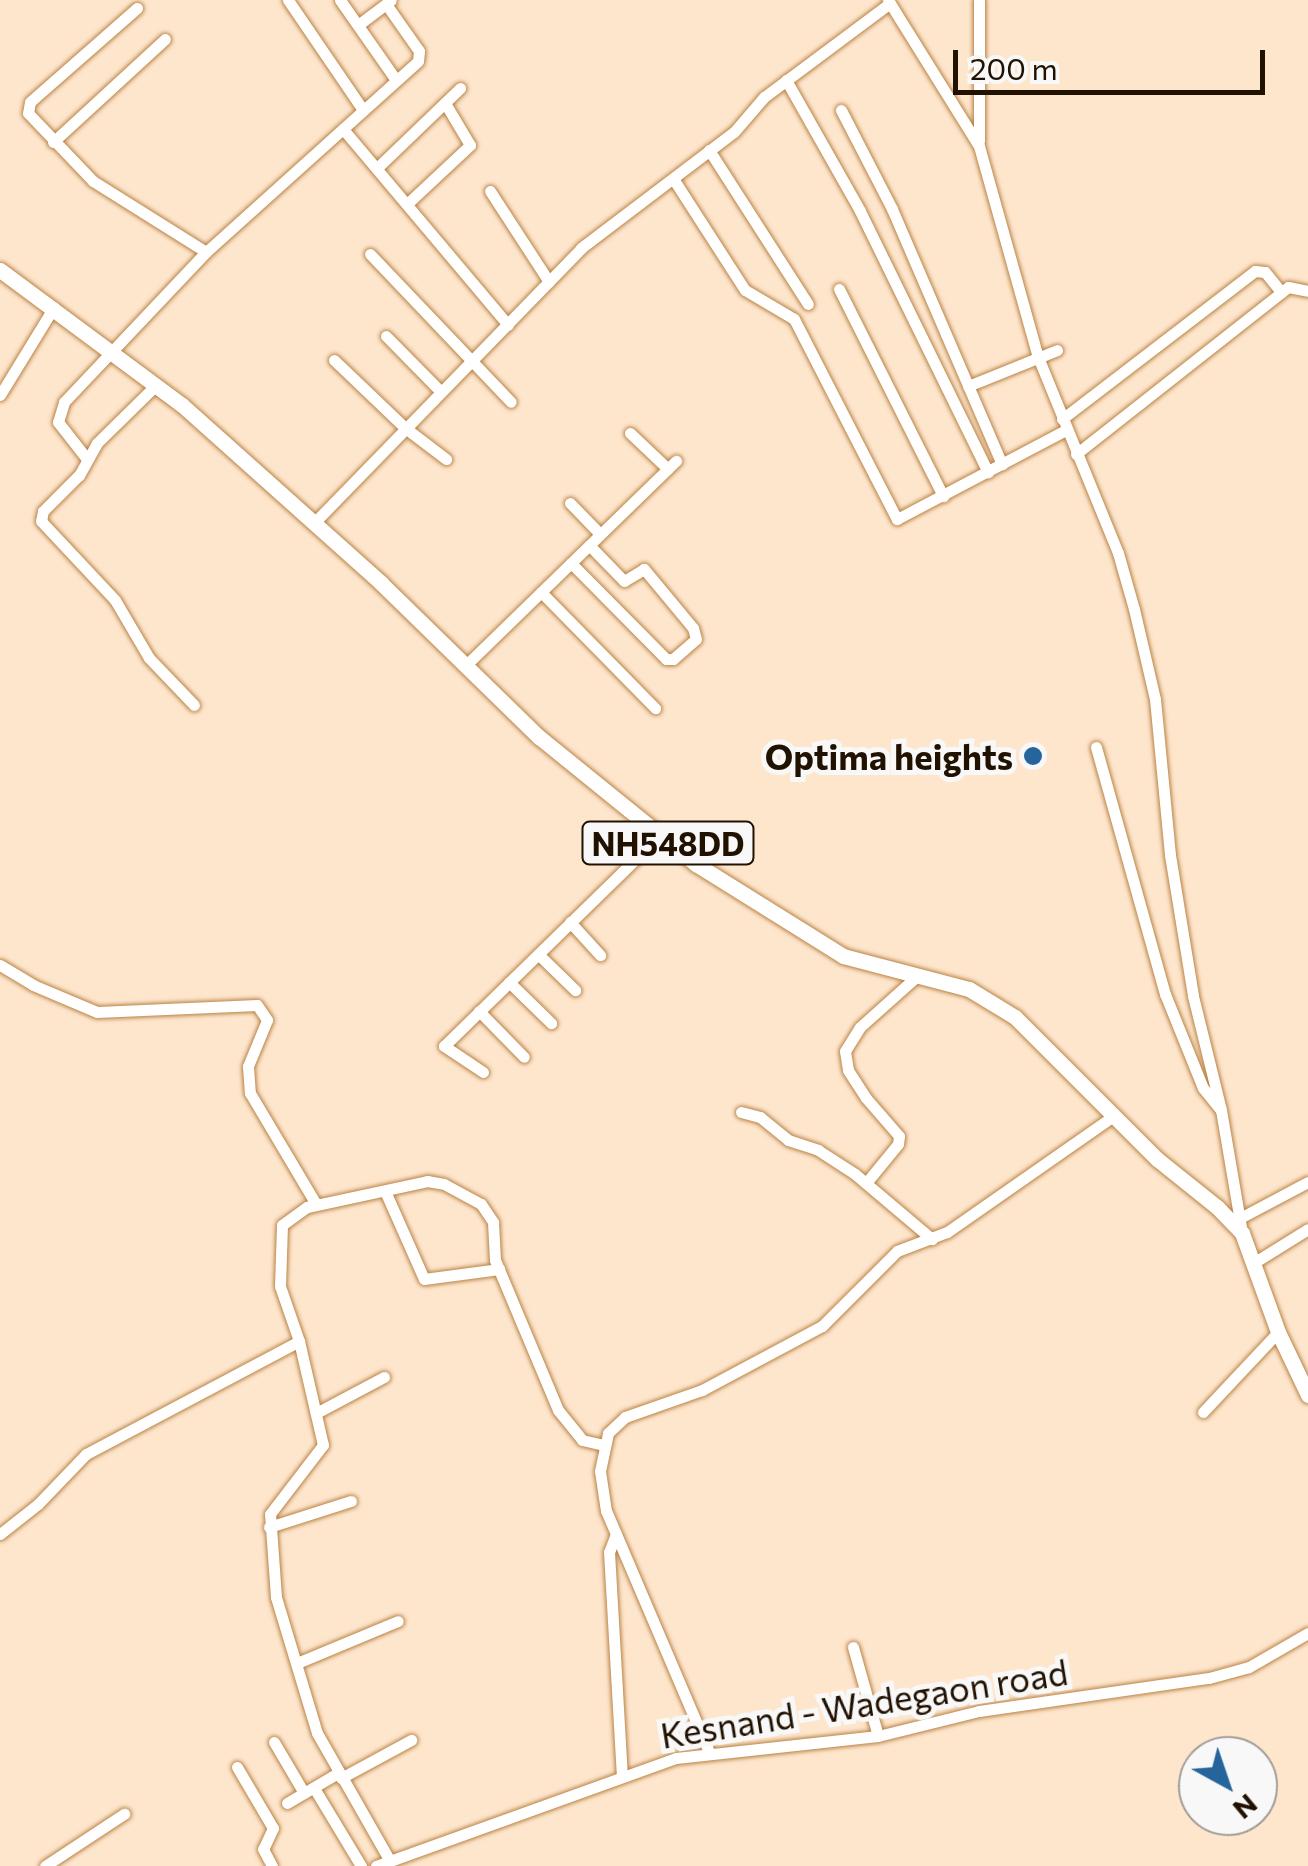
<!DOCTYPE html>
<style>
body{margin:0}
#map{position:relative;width:1308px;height:1866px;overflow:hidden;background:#fee6cd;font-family:Commissioner,sans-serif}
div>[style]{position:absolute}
.roads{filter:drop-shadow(0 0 2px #ba8344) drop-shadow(0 0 2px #ba8344)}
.minor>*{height:11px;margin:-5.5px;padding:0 5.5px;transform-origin:5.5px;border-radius:5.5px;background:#fff}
.highway>*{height:15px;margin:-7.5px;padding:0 7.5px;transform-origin:7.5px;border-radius:7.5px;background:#fff}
.dots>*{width:28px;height:28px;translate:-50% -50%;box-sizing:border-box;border:5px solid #f8f8f8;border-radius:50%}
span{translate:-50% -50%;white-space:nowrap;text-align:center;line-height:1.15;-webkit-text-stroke:10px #f8f8f8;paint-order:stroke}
.shield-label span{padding:2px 8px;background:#f8f8f8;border:2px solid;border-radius:8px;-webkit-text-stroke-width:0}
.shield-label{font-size:32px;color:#211100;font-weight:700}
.poi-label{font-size:35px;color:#211100;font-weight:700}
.right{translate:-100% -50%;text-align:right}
.street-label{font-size:35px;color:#211100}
.north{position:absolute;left:1178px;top:1736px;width:100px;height:100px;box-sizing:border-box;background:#f8f8f8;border:2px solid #a29c95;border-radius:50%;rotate:140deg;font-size:28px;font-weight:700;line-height:40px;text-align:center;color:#211100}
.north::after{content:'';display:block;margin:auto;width:35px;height:45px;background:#26659c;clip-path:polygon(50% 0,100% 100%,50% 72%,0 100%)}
.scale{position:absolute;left:953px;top:50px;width:312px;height:45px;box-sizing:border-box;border:5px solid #211100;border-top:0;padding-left:12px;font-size:30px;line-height:35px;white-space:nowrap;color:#211100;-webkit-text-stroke:8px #f8f8f8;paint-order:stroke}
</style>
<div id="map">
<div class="roads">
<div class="minor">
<div style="left:288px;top:0;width:133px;rotate:55.7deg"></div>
<div style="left:340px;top:0;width:98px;rotate:55deg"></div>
<div style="left:888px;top:0;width:172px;rotate:58.1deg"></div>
<div style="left:979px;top:146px;width:219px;rotate:74.4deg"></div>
<div style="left:1038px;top:357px;width:212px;rotate:67.8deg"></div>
<div style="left:1118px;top:553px;width:58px;rotate:74.1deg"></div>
<div style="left:1134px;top:609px;width:92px;rotate:76.9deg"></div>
<div style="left:1155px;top:699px;width:157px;rotate:84.5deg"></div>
<div style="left:1170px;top:855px;width:143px;rotate:80.7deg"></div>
<div style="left:1193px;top:996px;width:117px;rotate:76.2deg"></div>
<div style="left:1221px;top:1110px;width:125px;rotate:80.3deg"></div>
<div style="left:137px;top:8px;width:142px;rotate:138.7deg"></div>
<div style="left:30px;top:102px;width:11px;rotate:100deg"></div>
<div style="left:28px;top:113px;width:94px;rotate:46.3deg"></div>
<div style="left:93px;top:181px;width:133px;rotate:32.1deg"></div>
<div style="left:358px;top:25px;width:41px;rotate:-37.1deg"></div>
<div style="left:786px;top:80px;width:150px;rotate:60.5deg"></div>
<div style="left:860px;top:211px;width:291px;rotate:63.9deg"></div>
<div style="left:841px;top:110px;width:111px;rotate:62.7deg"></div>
<div style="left:892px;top:209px;width:278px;rotate:66.7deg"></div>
<div style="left:343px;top:129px;width:256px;rotate:49.9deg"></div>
<div style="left:979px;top:141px;width:141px;rotate:-90deg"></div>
<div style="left:53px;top:142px;width:152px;rotate:-42.6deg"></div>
<div style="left:709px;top:150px;width:183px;rotate:57.3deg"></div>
<div style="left:378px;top:167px;width:114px;rotate:-43.9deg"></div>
<div style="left:674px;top:180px;width:131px;rotate:57.2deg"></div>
<div style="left:745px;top:290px;width:57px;rotate:30.6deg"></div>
<div style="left:794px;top:319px;width:225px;rotate:62.8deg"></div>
<div style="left:897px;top:519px;width:191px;rotate:-27.8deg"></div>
<div style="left:490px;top:191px;width:108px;rotate:57deg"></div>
<div style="left:408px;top:203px;width:85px;rotate:-43.1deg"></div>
<div style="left:470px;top:145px;width:49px;rotate:-120.8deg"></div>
<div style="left:370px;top:254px;width:204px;rotate:46.4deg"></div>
<div style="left:839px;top:289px;width:232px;rotate:63.3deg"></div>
<div style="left:386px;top:336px;width:76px;rotate:45.5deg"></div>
<div style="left:334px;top:360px;width:97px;rotate:43.7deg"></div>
<div style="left:404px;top:427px;width:53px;rotate:37.3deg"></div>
<div style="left:156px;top:385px;width:83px;rotate:135.5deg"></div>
<div style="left:97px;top:443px;width:37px;rotate:119deg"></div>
<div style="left:79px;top:475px;width:51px;rotate:135deg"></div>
<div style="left:43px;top:511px;width:10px;rotate:101deg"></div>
<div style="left:41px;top:521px;width:108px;rotate:46.9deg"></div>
<div style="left:115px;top:600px;width:67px;rotate:59.6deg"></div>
<div style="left:149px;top:658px;width:65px;rotate:46.2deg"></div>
<div style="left:968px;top:386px;width:96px;rotate:-22deg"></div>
<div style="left:0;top:395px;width:103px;rotate:-58.5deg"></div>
<div style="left:1062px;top:419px;width:243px;rotate:-37.5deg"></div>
<div style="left:1255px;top:271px;width:10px;rotate:6deg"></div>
<div style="left:1265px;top:272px;width:26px;rotate:51deg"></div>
<div style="left:630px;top:433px;width:52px;rotate:43.5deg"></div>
<div style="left:1076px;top:454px;width:270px;rotate:-38.2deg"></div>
<div style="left:1288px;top:287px;width:20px;rotate:11deg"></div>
<div style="left:87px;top:459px;width:47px;rotate:-128.1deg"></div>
<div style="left:58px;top:422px;width:21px;rotate:-73deg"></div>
<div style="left:64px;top:402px;width:207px;rotate:-46.6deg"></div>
<div style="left:206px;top:252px;width:285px;rotate:-42deg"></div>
<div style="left:418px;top:61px;width:10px;rotate:-84deg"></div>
<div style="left:419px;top:51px;width:57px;rotate:-125.1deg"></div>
<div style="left:570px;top:503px;width:43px;rotate:45.9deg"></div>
<div style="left:313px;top:524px;width:385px;rotate:-45.8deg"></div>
<div style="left:581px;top:248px;width:192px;rotate:-37.2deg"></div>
<div style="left:734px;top:132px;width:46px;rotate:-49.4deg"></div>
<div style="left:764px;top:97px;width:157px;rotate:-36.7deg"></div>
<div style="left:571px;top:563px;width:135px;rotate:45.3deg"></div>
<div style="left:666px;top:659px;width:7px"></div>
<div style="left:673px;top:659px;width:30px;rotate:-41deg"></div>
<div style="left:696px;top:639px;width:11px;rotate:-105deg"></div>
<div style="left:693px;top:628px;width:77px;rotate:-129.7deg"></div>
<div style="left:644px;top:569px;width:23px;rotate:149deg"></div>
<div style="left:624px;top:581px;width:50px;rotate:-134.2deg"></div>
<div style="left:541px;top:592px;width:163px;rotate:45.5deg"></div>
<div style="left:466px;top:665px;width:293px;rotate:-44.2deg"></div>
<div style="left:1096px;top:747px;width:256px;rotate:74.4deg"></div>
<div style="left:1165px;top:994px;width:101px;rotate:68deg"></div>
<div style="left:1203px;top:1088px;width:27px;rotate:51deg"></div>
<div style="left:570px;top:922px;width:45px;rotate:47.7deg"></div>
<div style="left:538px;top:954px;width:52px;rotate:44.2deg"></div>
<div style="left:0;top:965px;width:39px;rotate:31deg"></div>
<div style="left:33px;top:985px;width:69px;rotate:22.9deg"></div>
<div style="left:97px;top:1012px;width:160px;rotate:-2.5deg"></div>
<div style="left:257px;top:1005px;width:18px;rotate:56deg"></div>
<div style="left:267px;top:1020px;width:50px;rotate:112.4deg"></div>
<div style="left:248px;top:1066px;width:27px;rotate:86deg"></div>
<div style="left:250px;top:1093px;width:129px;rotate:59.3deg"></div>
<div style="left:509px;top:982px;width:59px;rotate:44.3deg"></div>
<div style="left:479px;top:1011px;width:64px;rotate:45.6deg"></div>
<div style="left:483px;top:1072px;width:47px;rotate:-146.3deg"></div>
<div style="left:444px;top:1046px;width:301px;rotate:-44.3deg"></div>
<div style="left:741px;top:1112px;width:20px;rotate:15deg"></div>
<div style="left:760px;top:1117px;width:36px;rotate:39deg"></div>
<div style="left:788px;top:1140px;width:32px;rotate:18deg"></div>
<div style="left:818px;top:1150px;width:44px;rotate:33deg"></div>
<div style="left:855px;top:1174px;width:101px;rotate:40.2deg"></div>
<div style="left:866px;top:1183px;width:50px;rotate:-50.6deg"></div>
<div style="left:898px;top:1144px;width:8px;rotate:-83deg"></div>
<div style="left:899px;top:1136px;width:50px;rotate:-131deg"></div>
<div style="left:866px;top:1098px;width:33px;rotate:-123deg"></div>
<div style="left:848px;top:1070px;width:19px;rotate:-99deg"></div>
<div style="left:845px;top:1051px;width:28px;rotate:-58deg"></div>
<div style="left:860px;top:1027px;width:76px;rotate:-41.8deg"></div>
<div style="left:385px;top:1191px;width:96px;rotate:66.1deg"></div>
<div style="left:424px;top:1279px;width:76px;rotate:-7.6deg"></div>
<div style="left:1240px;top:1218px;width:77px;rotate:-27.9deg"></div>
<div style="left:1255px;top:1262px;width:62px;rotate:-31.9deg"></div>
<div style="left:1203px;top:1412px;width:110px;rotate:-46.8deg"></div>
<div style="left:316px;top:1413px;width:77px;rotate:-27.9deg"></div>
<div style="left:269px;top:1527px;width:86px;rotate:-17.6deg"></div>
<div style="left:0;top:1534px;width:48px;rotate:-38.3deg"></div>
<div style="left:38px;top:1504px;width:69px;rotate:-46.2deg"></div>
<div style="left:86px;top:1454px;width:241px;rotate:-27.9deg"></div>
<div style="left:616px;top:1534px;width:19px;rotate:111deg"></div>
<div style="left:609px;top:1552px;width:224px;rotate:86.7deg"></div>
<div style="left:853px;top:1647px;width:92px;rotate:74.3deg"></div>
<div style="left:297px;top:1663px;width:109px;rotate:-22.6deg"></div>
<div style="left:274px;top:1742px;width:59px;rotate:59.5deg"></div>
<div style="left:709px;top:1752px;width:262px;rotate:-113.1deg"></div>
<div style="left:606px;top:1511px;width:40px;rotate:-98.5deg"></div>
<div style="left:600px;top:1471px;width:39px;rotate:-78deg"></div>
<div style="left:608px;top:1433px;width:23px;rotate:-43deg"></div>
<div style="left:625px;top:1417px;width:82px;rotate:-19.3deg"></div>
<div style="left:702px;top:1390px;width:136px;rotate:-28.1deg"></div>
<div style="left:822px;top:1326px;width:106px;rotate:-45deg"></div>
<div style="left:897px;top:1251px;width:53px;rotate:-20.8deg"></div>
<div style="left:947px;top:1232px;width:203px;rotate:-34.9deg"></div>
<div style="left:237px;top:1767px;width:71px;rotate:59.5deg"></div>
<div style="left:273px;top:1828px;width:23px;rotate:115deg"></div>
<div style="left:263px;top:1849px;width:19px;rotate:62deg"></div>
<div style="left:341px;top:1778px;width:80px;rotate:-28.5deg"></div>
<div style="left:314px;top:1788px;width:91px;rotate:58.9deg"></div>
<div style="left:287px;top:1803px;width:59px;rotate:-30.5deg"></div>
<div style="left:390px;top:1861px;width:147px;rotate:-119.7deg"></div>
<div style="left:317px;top:1733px;width:142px;rotate:-106.8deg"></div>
<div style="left:276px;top:1597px;width:83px;rotate:-94.1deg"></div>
<div style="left:270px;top:1514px;width:87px;rotate:-52.5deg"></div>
<div style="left:323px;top:1445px;width:107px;rotate:-103deg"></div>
<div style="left:299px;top:1341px;width:58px;rotate:-109.1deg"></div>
<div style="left:280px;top:1286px;width:61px;rotate:-88.1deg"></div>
<div style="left:282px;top:1225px;width:31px;rotate:-36deg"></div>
<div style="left:307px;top:1207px;width:123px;rotate:-12.2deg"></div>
<div style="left:427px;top:1181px;width:17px;rotate:10deg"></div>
<div style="left:444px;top:1184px;width:42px;rotate:28.4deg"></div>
<div style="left:481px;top:1204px;width:22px;rotate:56deg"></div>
<div style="left:493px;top:1222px;width:38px;rotate:87deg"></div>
<div style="left:495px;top:1260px;width:163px;rotate:67.2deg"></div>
<div style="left:558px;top:1410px;width:38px;rotate:51deg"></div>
<div style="left:582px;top:1440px;width:22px;rotate:13deg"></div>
<div style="left:45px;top:1866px;width:95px;rotate:-33.4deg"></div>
<div style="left:376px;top:1866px;width:319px;rotate:-19.8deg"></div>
<div style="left:676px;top:1758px;width:203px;rotate:-6.2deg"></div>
<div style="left:878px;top:1736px;width:104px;rotate:-13.9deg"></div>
<div style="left:979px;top:1711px;width:232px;rotate:-8.2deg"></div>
<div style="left:1209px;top:1678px;width:41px;rotate:-15.4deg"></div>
<div style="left:1249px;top:1667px;width:68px;rotate:-30deg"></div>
</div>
<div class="highway">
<div style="left:0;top:270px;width:227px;rotate:36.6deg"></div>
<div style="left:182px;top:405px;width:267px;rotate:41.8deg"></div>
<div style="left:381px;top:583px;width:221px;rotate:44.3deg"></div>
<div style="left:539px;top:737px;width:202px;rotate:39deg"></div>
<div style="left:696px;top:864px;width:173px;rotate:32deg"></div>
<div style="left:843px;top:956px;width:130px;rotate:14.7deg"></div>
<div style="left:969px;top:989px;width:54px;rotate:31.3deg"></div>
<div style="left:1015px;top:1017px;width:201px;rotate:45deg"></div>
<div style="left:1157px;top:1159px;width:77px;rotate:38.7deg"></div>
<div style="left:1217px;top:1207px;width:36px;rotate:46deg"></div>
<div style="left:1242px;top:1233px;width:105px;rotate:70deg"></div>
<div style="left:1278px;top:1332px;width:70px;rotate:64.5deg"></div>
</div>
</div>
<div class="dots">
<div style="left:1033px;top:756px;background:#26659c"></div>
</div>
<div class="shield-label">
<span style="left:668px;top:843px">NH548DD</span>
</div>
<div class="poi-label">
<span class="right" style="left:1013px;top:756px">Optima heights</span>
</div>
<div class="street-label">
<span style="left:864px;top:1703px;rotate:-9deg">Kesnand - Wadegaon road</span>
</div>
<div class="north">N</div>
<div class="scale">200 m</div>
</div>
